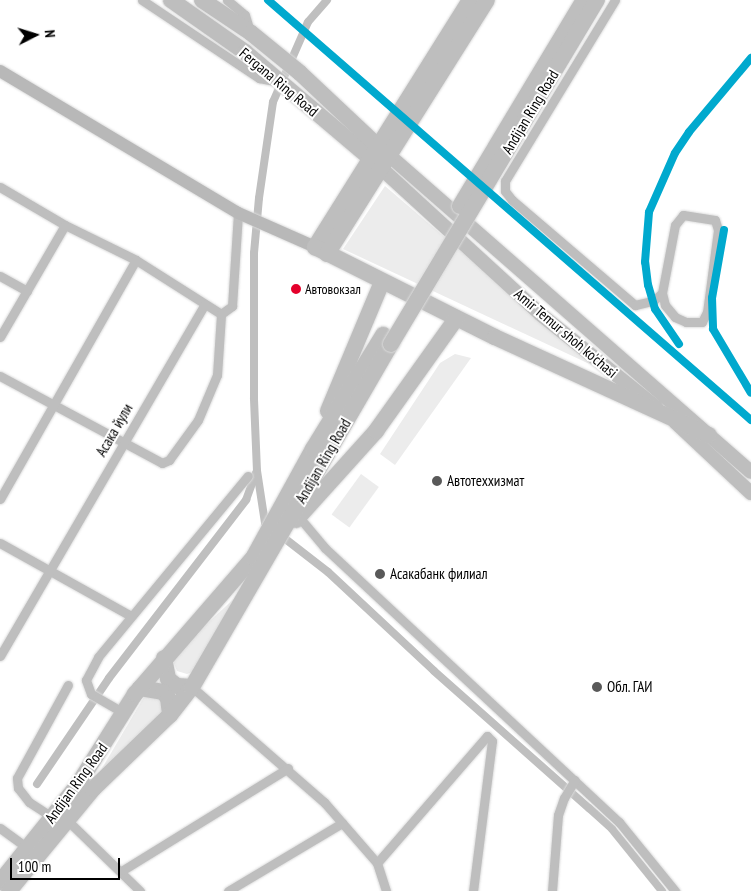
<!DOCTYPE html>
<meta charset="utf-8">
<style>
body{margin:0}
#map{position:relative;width:751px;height:891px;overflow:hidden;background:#fff;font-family:"PT Sans Narrow",sans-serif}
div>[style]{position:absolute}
.green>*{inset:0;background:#ececec;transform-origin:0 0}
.canal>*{height:8px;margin:-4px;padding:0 4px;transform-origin:4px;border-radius:4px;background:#bfbfbf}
.roads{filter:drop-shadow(0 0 1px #dbdbdb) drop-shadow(0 0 1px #dbdbdb)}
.street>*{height:9px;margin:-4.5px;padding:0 4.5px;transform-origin:4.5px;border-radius:4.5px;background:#bebebe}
.secondary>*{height:12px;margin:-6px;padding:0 6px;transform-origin:6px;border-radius:6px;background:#b8b8b8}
.primary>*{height:14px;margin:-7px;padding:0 7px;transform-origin:7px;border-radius:7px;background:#bebebe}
.highway>*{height:16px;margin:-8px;padding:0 8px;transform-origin:8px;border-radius:8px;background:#bebebe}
.bridges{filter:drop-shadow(0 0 1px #dbdbdb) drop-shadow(0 0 1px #dbdbdb)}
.highway-bridge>*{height:16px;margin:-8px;padding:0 8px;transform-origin:8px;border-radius:8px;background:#bebebe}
.rail-1>*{height:8px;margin:-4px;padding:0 4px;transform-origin:4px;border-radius:4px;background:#00a9ce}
.dots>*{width:14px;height:14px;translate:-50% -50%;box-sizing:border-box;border:2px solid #fff;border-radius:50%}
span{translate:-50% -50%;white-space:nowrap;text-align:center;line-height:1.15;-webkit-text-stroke:4px #fff;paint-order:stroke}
.bus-label{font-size:14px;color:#000}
.left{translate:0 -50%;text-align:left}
.street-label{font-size:15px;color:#000}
.poi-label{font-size:15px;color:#000}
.north{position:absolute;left:10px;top:10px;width:50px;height:50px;-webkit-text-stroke:4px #fff;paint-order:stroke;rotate:85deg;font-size:14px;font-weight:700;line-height:20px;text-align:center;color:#000}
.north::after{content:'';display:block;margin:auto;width:18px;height:22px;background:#000;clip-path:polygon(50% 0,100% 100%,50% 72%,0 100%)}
.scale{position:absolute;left:10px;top:858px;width:110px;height:22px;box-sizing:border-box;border:2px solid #000;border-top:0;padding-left:6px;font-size:15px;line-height:18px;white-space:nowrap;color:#000;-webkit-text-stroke:4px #fff;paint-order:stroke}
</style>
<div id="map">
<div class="green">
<div style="clip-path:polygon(385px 186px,596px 367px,343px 249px)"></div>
<div style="clip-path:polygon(455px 354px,471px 358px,395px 465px,380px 454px,440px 363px)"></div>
<div style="left:361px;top:474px;width:22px;height:50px;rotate:36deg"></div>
<div style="clip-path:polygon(238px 595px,193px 672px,187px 674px,177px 671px,173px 661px,185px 644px)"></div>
<div style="clip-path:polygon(144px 697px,163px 699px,161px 715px,101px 770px)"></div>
</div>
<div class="canal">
<div style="left:270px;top:527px;width:6px;rotate:-141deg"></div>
<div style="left:265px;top:523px;width:53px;rotate:-98.7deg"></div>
<div style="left:257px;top:471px;width:73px;rotate:-92.4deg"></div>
<div style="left:254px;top:398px;width:145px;rotate:-90deg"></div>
<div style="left:254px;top:253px;width:55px;rotate:-84.8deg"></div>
<div style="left:259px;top:198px;width:97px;rotate:-81.7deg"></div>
<div style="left:273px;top:102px;width:87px;rotate:-66.4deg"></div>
<div style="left:308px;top:22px;width:29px;rotate:-49deg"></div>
<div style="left:279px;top:534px;width:62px;rotate:37.8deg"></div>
<div style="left:328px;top:572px;width:145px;rotate:43deg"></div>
<div style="left:434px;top:671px;width:207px;rotate:41.5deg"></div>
<div style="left:589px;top:808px;width:31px;rotate:42deg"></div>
<div style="left:612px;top:829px;width:80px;rotate:51.1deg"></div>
<div style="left:37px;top:784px;width:128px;rotate:-55.8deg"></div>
<div style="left:109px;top:678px;width:225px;rotate:-52.4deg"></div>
<div style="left:246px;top:500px;width:29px;rotate:-70deg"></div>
</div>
<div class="roads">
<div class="street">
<div style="left:142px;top:0;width:141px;rotate:33.7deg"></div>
<div style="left:259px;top:78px;width:16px;rotate:11deg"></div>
<div style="left:227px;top:0;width:23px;rotate:40deg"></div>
<div style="left:245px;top:15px;width:17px;rotate:73deg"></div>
<div style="left:615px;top:0;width:212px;rotate:121.3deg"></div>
<div style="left:505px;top:181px;width:10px;rotate:90deg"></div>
<div style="left:505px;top:191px;width:11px;rotate:52deg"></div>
<div style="left:512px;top:200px;width:162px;rotate:40.5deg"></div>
<div style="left:635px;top:305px;width:18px;rotate:-13deg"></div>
<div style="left:653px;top:301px;width:12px;rotate:-42deg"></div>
<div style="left:662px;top:293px;width:69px;rotate:-79.2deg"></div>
<div style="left:675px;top:225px;width:13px;rotate:-51deg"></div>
<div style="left:683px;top:215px;width:32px;rotate:9deg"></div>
<div style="left:715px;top:220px;width:10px;rotate:73deg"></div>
<div style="left:718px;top:230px;width:83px;rotate:97.6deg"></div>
<div style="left:707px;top:312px;width:11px;rotate:117deg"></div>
<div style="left:702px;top:322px;width:16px;rotate:180deg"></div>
<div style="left:686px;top:322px;width:12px;rotate:-156deg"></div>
<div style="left:675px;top:317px;width:16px;rotate:-130deg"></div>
<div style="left:665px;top:305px;width:12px;rotate:-104deg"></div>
<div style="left:0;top:187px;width:75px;rotate:30.3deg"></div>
<div style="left:65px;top:225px;width:79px;rotate:26.2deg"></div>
<div style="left:0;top:276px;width:31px;rotate:29deg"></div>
<div style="left:0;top:337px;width:129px;rotate:-59.9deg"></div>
<div style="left:0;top:376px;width:184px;rotate:28.2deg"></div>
<div style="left:162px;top:463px;width:8px;rotate:-23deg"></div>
<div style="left:169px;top:460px;width:49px;rotate:-54.1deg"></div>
<div style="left:198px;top:420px;width:49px;rotate:-67.1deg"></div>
<div style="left:217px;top:375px;width:61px;rotate:-86.2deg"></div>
<div style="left:0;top:499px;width:275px;rotate:-60.4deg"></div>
<div style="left:136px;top:260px;width:101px;rotate:32.4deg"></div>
<div style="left:221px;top:314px;width:14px;rotate:-36deg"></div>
<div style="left:232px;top:306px;width:93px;rotate:-86.3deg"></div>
<div style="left:299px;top:517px;width:40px;rotate:50deg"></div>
<div style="left:325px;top:548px;width:402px;rotate:43deg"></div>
<div style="left:619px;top:822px;width:89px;rotate:50.9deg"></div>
<div style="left:0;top:543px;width:150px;rotate:29.1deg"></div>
<div style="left:0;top:656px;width:407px;rotate:-59.8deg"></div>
<div style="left:192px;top:687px;width:175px;rotate:41.1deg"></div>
<div style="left:324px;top:802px;width:81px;rotate:49deg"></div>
<div style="left:377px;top:863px;width:29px;rotate:72deg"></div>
<div style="left:124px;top:713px;width:38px;rotate:-150deg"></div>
<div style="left:91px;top:694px;width:15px;rotate:-110deg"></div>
<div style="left:86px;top:680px;width:26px;rotate:-62deg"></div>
<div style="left:98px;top:657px;width:235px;rotate:-50.4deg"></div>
<div style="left:52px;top:817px;width:27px;rotate:-147deg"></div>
<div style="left:29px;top:802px;width:18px;rotate:-128deg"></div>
<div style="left:18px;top:788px;width:10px;rotate:-96deg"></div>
<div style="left:17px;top:778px;width:106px;rotate:-61.3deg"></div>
<div style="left:67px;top:820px;width:102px;rotate:44.2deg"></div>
<div style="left:0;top:828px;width:34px;rotate:36deg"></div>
<div style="left:377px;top:863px;width:168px;rotate:-49.1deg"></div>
<div style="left:487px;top:736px;width:7px;rotate:45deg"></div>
<div style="left:492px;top:741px;width:151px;rotate:97.2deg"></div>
<div style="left:123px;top:870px;width:194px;rotate:-31.7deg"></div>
<div style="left:228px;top:891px;width:133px;rotate:-30.8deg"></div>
<div style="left:552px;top:891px;width:76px;rotate:-85.5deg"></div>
<div style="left:558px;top:815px;width:18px;rotate:-71deg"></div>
<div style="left:564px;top:798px;width:21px;rotate:-59deg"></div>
</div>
<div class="secondary">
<div style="left:0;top:71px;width:277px;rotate:30.8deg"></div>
<div style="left:238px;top:213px;width:84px;rotate:23.8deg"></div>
</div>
<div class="primary">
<div style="left:391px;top:157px;width:478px;rotate:41.2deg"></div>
<div style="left:383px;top:170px;width:213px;rotate:42.5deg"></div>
<div style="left:540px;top:314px;width:149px;rotate:38.7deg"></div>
<div style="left:675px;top:422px;width:104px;rotate:43.1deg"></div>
</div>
<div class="highway">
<div style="left:171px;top:0;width:90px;rotate:35.1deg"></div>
<div style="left:245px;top:52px;width:172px;rotate:40.3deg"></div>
<div style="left:202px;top:0;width:59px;rotate:34deg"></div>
<div style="left:251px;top:33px;width:63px;rotate:39.2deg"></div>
<div style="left:300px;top:73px;width:115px;rotate:43.2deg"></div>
<div style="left:470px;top:0;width:292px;rotate:122.1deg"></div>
<div style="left:315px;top:247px;width:201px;rotate:26.6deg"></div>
<div style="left:495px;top:337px;width:235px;rotate:24.6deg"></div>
<div style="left:327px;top:254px;width:300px;rotate:-57.8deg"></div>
<div style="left:328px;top:411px;width:140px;rotate:-67.3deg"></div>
<div style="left:296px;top:520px;width:120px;rotate:-48deg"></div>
<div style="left:376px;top:431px;width:138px;rotate:-54.5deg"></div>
<div style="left:164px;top:658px;width:21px;rotate:79deg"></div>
<div style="left:168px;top:679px;width:11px;rotate:38deg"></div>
<div style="left:177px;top:686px;width:15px;rotate:4deg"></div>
<div style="left:140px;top:688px;width:23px;rotate:10deg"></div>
<div style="left:163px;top:692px;width:8px;rotate:50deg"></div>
<div style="left:168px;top:698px;width:17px;rotate:83deg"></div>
<div style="left:0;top:882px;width:123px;rotate:-51.3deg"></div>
<div style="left:77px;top:786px;width:109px;rotate:-57.8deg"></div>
<div style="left:135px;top:694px;width:180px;rotate:-49.1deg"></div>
<div style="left:253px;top:558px;width:124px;rotate:-61.2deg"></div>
<div style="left:313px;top:449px;width:134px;rotate:-58.4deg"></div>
<div style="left:9px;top:891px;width:132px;rotate:-50.5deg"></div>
<div style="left:93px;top:789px;width:107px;rotate:-43.9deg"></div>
<div style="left:170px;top:715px;width:36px;rotate:-52deg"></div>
<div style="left:192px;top:687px;width:397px;rotate:-59.9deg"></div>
</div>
</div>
<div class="bridges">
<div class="highway-bridge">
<div style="left:460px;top:206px;width:240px;rotate:-59deg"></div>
<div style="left:391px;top:344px;width:401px;rotate:-59.1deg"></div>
</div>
</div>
<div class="rail-1">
<div style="left:268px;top:0;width:640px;rotate:41.01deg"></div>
<div style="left:724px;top:230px;width:69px;rotate:100deg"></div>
<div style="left:712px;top:298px;width:31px;rotate:88deg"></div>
<div style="left:713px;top:329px;width:74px;rotate:59.3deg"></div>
<div style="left:679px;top:344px;width:42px;rotate:-124.4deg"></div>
<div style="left:655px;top:309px;width:25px;rotate:-106deg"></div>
<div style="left:648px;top:285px;width:23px;rotate:-97deg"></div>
<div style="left:645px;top:262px;width:50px;rotate:-85.4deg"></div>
<div style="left:649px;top:212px;width:64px;rotate:-66.2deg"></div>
<div style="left:675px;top:153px;width:25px;rotate:-56deg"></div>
<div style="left:689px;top:132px;width:97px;rotate:-50deg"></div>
</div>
<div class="dots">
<div style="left:296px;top:289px;background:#e4002b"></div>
<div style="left:437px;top:481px;background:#595959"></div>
<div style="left:380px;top:574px;background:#595959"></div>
<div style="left:597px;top:687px;background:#595959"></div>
</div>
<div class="bus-label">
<span class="left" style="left:305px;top:289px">Автовокзал</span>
</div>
<div class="street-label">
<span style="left:279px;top:82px;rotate:40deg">Fergana Ring Road</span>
<span style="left:530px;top:112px;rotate:-59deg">Andijan Ring Road</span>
<span style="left:566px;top:333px;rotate:40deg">Amir Temur shoh ko'chasi</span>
<span style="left:114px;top:430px;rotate:-60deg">Асака йули</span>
<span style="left:323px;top:461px;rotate:-60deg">Andijan Ring Road</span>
<span style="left:76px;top:783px;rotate:-54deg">Andijan Ring Road</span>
</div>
<div class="poi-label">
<span class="left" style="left:447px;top:481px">Автотеххизмат</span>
<span class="left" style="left:390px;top:574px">Асакабанк филиал</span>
<span class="left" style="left:607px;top:687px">Обл. ГАИ</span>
</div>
<div class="north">N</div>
<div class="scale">100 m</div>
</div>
